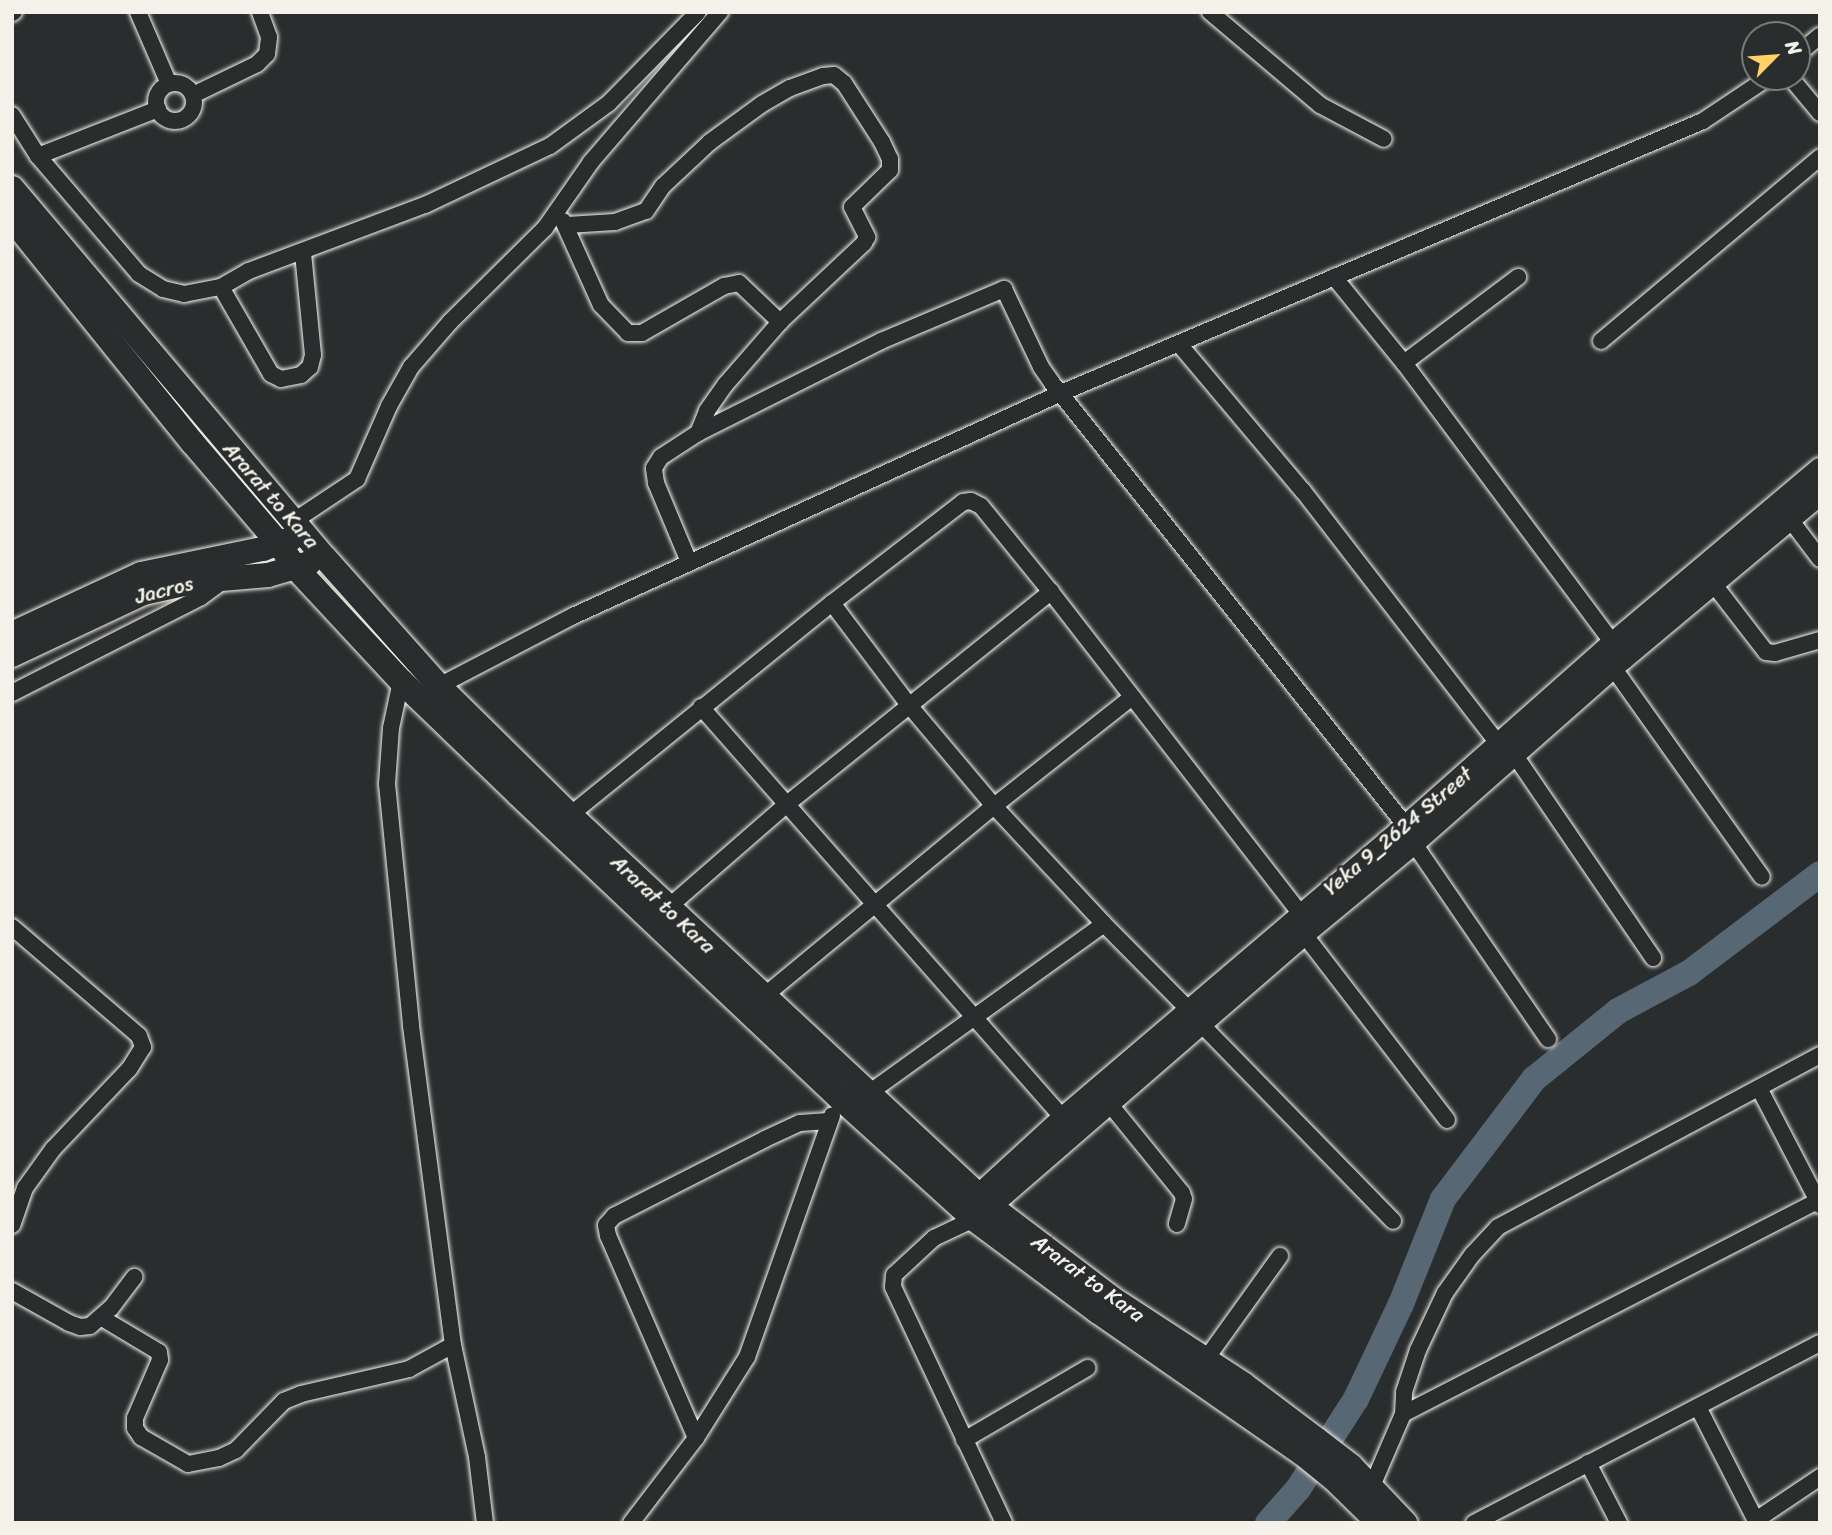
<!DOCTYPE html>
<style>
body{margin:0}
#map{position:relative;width:1832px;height:1535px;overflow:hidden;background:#2a2d2e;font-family:Sriracha,sans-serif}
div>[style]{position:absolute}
.river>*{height:26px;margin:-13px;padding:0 13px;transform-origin:13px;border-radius:13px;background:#586774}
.roads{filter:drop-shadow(0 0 2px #f4f1e8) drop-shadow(0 0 2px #f4f1e8)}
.street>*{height:16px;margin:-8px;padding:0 8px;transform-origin:8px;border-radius:8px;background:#2a2d2e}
.street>.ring{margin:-8px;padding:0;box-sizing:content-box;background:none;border:16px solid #2a2d2e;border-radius:50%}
.secondary>*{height:23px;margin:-11.5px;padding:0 11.5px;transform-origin:11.5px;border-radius:11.5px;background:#2a2d2e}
.primary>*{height:24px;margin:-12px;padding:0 12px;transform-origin:12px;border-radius:12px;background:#2a2d2e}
span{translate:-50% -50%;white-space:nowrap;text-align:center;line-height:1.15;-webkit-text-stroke:5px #2a2d2e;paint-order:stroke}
.street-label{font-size:21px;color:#f4f1e8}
.frame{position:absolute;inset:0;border:14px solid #f4f1e8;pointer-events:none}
.north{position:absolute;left:1741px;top:21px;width:70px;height:70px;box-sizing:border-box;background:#2a2d2e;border:2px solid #7b7b78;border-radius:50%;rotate:65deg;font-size:19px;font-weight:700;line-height:28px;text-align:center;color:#f4f1e8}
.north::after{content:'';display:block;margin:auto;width:24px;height:32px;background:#ffd166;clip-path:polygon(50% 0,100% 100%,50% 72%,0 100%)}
</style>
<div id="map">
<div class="river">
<div style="left:1268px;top:1523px;width:45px;rotate:-48.6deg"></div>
<div style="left:1298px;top:1489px;width:107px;rotate:-57.2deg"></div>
<div style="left:1356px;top:1399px;width:105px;rotate:-64.7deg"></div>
<div style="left:1401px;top:1304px;width:113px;rotate:-68.2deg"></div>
<div style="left:1443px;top:1199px;width:151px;rotate:-52.8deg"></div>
<div style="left:1534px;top:1079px;width:108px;rotate:-39deg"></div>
<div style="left:1618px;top:1011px;width:81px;rotate:-28.2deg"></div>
<div style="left:1689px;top:973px;width:164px;rotate:-37.1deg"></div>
</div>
<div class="roads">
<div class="street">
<div style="left:138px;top:12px;width:78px;rotate:66.7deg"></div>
<div style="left:1210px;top:12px;width:144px;rotate:40.2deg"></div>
<div style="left:1320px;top:105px;width:72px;rotate:28deg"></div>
<div style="left:12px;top:13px;width:2px;rotate:-27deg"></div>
<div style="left:1797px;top:55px;width:30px;rotate:-40deg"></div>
<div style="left:1790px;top:77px;width:47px;rotate:50.2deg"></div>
<div class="ring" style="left:156px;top:83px;width:22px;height:22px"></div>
<div style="left:193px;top:95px;width:71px;rotate:-25.8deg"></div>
<div style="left:257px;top:64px;width:14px;rotate:-45deg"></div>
<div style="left:267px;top:54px;width:17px;rotate:-83deg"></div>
<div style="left:269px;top:37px;width:27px;rotate:-110deg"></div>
<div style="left:12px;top:115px;width:49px;rotate:57.6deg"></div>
<div style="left:38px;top:156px;width:155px;rotate:49.4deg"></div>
<div style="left:139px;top:274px;width:28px;rotate:32deg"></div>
<div style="left:163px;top:289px;width:22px;rotate:13deg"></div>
<div style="left:184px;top:294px;width:38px;rotate:-11deg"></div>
<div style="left:221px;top:287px;width:32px;rotate:-30deg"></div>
<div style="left:249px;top:271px;width:188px;rotate:-20.6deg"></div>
<div style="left:425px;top:205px;width:138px;rotate:-25.3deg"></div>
<div style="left:550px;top:146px;width:73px;rotate:-36.1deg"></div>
<div style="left:609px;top:103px;width:127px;rotate:-45.6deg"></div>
<div style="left:38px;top:156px;width:129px;rotate:-21.4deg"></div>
<div style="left:563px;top:221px;width:92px;rotate:65.7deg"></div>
<div style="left:601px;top:305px;width:39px;rotate:46deg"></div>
<div style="left:628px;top:333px;width:14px"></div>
<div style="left:642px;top:333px;width:95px;rotate:-29.8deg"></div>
<div style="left:724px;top:286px;width:15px;rotate:-11deg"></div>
<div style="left:739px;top:283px;width:57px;rotate:43.6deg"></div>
<div style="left:567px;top:225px;width:48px;rotate:-3.6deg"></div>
<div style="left:615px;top:222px;width:33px;rotate:-20deg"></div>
<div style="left:646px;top:211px;width:30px;rotate:-56deg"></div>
<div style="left:663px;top:186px;width:64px;rotate:-43.1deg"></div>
<div style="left:710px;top:142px;width:64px;rotate:-36.2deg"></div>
<div style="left:762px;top:104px;width:32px;rotate:-30deg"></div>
<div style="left:790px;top:88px;width:35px;rotate:-20deg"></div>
<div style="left:823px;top:76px;width:11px;rotate:-5deg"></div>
<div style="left:834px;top:75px;width:13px;rotate:39deg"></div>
<div style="left:844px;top:83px;width:70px;rotate:57.2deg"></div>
<div style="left:882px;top:142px;width:19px;rotate:65deg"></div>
<div style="left:890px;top:159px;width:11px;rotate:90deg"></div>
<div style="left:890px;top:170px;width:53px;rotate:135.8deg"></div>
<div style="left:852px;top:207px;width:34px;rotate:63deg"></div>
<div style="left:867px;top:237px;width:7px;rotate:117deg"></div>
<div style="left:864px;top:243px;width:115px;rotate:136.8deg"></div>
<div style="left:780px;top:322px;width:84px;rotate:131.1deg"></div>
<div style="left:725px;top:385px;width:32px;rotate:125deg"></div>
<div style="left:707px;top:411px;width:24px;rotate:112deg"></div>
<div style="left:1334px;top:277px;width:111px;rotate:50.9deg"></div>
<div style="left:1404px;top:363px;width:359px;rotate:53.3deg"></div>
<div style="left:221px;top:287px;width:100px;rotate:60.1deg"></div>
<div style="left:271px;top:374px;width:11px;rotate:27deg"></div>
<div style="left:281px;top:379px;width:20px;rotate:-11deg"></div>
<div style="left:301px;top:375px;width:12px;rotate:-42deg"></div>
<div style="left:310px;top:367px;width:12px;rotate:-76deg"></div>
<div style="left:313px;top:355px;width:102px;rotate:-95.6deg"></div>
<div style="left:1601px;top:341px;width:286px;rotate:-40deg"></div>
<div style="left:1179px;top:344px;width:192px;rotate:49.9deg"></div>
<div style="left:1303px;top:491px;width:321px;rotate:52.3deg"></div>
<div style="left:1404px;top:363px;width:143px;rotate:-37deg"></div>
<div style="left:1789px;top:518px;width:51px;rotate:52.9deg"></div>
<div style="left:294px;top:521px;width:76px;rotate:-33.7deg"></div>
<div style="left:357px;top:479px;width:80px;rotate:-66.3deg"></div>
<div style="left:389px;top:406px;width:45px;rotate:-60.6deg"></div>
<div style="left:411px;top:367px;width:60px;rotate:-49.1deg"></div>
<div style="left:450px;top:322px;width:134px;rotate:-44.7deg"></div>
<div style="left:545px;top:228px;width:80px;rotate:-55.1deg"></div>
<div style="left:591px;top:162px;width:198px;rotate:-49.3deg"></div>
<div style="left:689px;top:562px;width:86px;rotate:-112.7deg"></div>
<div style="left:656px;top:483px;width:15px;rotate:-98deg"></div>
<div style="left:654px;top:468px;width:13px;rotate:-58deg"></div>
<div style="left:661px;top:457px;width:44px;rotate:-33deg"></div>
<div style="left:698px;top:433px;width:205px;rotate:-26.7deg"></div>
<div style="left:881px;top:341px;width:134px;rotate:-22.9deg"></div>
<div style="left:1004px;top:289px;width:86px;rotate:64.6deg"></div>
<div style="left:1041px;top:367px;width:19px;rotate:55deg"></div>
<div style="left:1052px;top:383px;width:567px;rotate:51.37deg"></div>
<div style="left:1712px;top:582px;width:88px;rotate:52.4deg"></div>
<div style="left:1766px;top:652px;width:9px;rotate:6deg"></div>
<div style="left:1775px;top:653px;width:47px;rotate:-16.1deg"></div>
<div style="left:832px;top:603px;width:126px;rotate:53deg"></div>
<div style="left:908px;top:704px;width:133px;rotate:49.9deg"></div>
<div style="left:994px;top:806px;width:161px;rotate:47deg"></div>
<div style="left:1104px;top:924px;width:121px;rotate:45.3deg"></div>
<div style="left:1607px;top:659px;width:267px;rotate:54.6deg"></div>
<div style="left:401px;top:681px;width:48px;rotate:102deg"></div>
<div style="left:391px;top:728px;width:56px;rotate:94.1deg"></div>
<div style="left:387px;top:784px;width:243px;rotate:84.3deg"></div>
<div style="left:411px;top:1026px;width:322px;rotate:82.5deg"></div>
<div style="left:453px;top:1345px;width:115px;rotate:77.9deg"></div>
<div style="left:477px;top:1457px;width:66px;rotate:83.1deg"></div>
<div style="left:439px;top:686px;width:151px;rotate:-27.6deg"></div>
<div style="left:573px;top:616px;width:537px;rotate:-24.56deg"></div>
<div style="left:1061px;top:393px;width:697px;rotate:-22.96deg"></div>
<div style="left:1703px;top:121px;width:79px;rotate:-33.7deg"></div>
<div style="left:12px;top:693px;width:212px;rotate:-26.9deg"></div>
<div style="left:201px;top:597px;width:27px;rotate:-36deg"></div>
<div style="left:701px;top:707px;width:548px;rotate:48.63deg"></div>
<div style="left:1514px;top:754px;width:247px;rotate:55.7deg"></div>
<div style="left:570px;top:815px;width:337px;rotate:-39deg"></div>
<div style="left:832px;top:603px;width:165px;rotate:-37.6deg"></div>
<div style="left:963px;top:502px;width:8px;rotate:-7deg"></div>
<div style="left:971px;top:501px;width:11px;rotate:27deg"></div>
<div style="left:981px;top:506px;width:111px;rotate:50.9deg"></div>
<div style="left:1051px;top:592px;width:406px;rotate:52.2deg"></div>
<div style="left:1413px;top:842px;width:239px;rotate:55.6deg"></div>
<div style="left:664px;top:911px;width:163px;rotate:-41deg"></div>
<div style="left:787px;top:804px;width:339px;rotate:-38.8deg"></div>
<div style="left:12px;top:927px;width:167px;rotate:40.6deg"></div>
<div style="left:139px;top:1036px;width:12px;rotate:70deg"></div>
<div style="left:143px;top:1047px;width:26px;rotate:122deg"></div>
<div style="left:129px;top:1069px;width:110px;rotate:133.5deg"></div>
<div style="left:53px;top:1149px;width:48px;rotate:125.7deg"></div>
<div style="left:25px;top:1188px;width:39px;rotate:109deg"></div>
<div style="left:1303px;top:933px;width:236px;rotate:52.4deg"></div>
<div style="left:763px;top:997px;width:300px;rotate:-39.6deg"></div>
<div style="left:994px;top:806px;width:176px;rotate:-38.3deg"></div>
<div style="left:1201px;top:1024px;width:275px;rotate:45.7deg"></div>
<div style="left:1759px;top:1088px;width:132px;rotate:62.5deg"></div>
<div style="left:869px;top:1093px;width:289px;rotate:-35.7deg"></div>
<div style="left:1108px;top:1102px;width:117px;rotate:50.9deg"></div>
<div style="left:1182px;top:1193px;width:6px;rotate:72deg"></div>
<div style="left:1184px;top:1199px;width:26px;rotate:106deg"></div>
<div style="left:974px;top:1219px;width:44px;rotate:154.6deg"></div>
<div style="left:934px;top:1238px;width:54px;rotate:137.2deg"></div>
<div style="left:894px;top:1275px;width:12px;rotate:95deg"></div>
<div style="left:893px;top:1287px;width:261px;rotate:64.8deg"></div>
<div style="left:12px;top:1291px;width:65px;rotate:29.3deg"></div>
<div style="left:69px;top:1323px;width:12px;rotate:20deg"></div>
<div style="left:80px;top:1327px;width:10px;rotate:-6deg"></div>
<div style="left:90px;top:1326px;width:28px;rotate:-41deg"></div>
<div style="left:111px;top:1308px;width:39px;rotate:-53deg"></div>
<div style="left:102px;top:1318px;width:66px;rotate:30.8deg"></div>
<div style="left:159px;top:1352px;width:8px;rotate:83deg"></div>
<div style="left:160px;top:1360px;width:63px;rotate:113.3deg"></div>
<div style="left:135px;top:1418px;width:10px;rotate:90deg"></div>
<div style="left:135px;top:1428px;width:11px;rotate:56deg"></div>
<div style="left:141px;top:1437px;width:54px;rotate:29.9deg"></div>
<div style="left:188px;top:1464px;width:32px;rotate:-11deg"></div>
<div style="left:219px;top:1458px;width:19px;rotate:-25deg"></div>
<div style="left:236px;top:1450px;width:69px;rotate:-45.6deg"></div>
<div style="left:284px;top:1401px;width:18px;rotate:-22deg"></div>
<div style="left:301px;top:1394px;width:111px;rotate:-13deg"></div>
<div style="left:409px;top:1369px;width:50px;rotate:-28.6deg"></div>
<div style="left:1206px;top:1359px;width:127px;rotate:-54.3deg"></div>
<div style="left:1698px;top:1407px;width:130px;rotate:63deg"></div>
<div style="left:1403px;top:1414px;width:22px;rotate:-87deg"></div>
<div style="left:1404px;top:1392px;width:44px;rotate:-71.6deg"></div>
<div style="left:1418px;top:1350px;width:63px;rotate:-64.7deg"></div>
<div style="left:1445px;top:1293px;width:47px;rotate:-54.6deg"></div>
<div style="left:1472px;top:1255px;width:38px;rotate:-47deg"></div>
<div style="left:1498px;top:1227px;width:365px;rotate:-28.1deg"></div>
<div style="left:696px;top:1438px;width:220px;rotate:-113.5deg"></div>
<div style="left:608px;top:1236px;width:11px;rotate:-100deg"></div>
<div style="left:606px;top:1225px;width:12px;rotate:-48deg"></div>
<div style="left:614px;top:1216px;width:169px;rotate:-27deg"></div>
<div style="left:765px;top:1139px;width:38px;rotate:-25deg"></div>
<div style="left:800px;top:1123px;width:28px;rotate:-4deg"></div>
<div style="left:964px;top:1440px;width:143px;rotate:-30.3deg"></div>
<div style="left:1588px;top:1463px;width:68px;rotate:62.7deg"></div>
<div style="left:1372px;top:1486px;width:78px;rotate:-66.7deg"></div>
<div style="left:1403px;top:1414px;width:466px;rotate:-27.2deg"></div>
<div style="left:1756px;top:1520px;width:77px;rotate:-33.9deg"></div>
<div style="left:631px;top:1523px;width:107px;rotate:-52.6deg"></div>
<div style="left:696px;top:1438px;width:96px;rotate:-57.8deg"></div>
<div style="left:747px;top:1357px;width:256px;rotate:-70.6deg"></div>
<div style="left:1474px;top:1523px;width:390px;rotate:-27.5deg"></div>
</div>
<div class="secondary">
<div style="left:966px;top:1207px;width:132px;rotate:-42.5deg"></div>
<div style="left:1063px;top:1118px;width:450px;rotate:-40.4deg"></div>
<div style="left:1406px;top:826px;width:275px;rotate:-41.5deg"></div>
<div style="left:1612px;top:644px;width:272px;rotate:-40.1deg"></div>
<div style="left:986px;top:1208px;width:420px;rotate:-40.9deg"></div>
<div style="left:1303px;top:933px;width:143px;rotate:-39.6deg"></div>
<div style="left:1413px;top:842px;width:280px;rotate:-41.4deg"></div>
<div style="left:1623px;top:657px;width:257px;rotate:-39.9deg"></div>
</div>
<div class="primary">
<div style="left:12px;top:188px;width:485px;rotate:49.8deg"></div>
<div style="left:325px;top:558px;width:171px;rotate:48.3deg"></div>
<div style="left:439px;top:686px;width:184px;rotate:44.6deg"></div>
<div style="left:570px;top:815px;width:572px;rotate:42.95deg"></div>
<div style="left:989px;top:1205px;width:152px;rotate:37.2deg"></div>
<div style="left:1110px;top:1297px;width:159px;rotate:33.2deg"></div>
<div style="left:1243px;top:1384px;width:91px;rotate:37deg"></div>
<div style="left:1316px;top:1439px;width:44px;rotate:37.6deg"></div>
<div style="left:1351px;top:1466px;width:79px;rotate:46.5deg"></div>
<div style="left:12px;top:219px;width:287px;rotate:51.1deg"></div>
<div style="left:192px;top:442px;width:134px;rotate:49.5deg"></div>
<div style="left:279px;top:544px;width:28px;rotate:55deg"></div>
<div style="left:295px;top:567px;width:156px;rotate:47.1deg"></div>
<div style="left:401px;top:681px;width:163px;rotate:44deg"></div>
<div style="left:518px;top:794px;width:444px;rotate:43.4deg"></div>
<div style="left:841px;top:1099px;width:179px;rotate:42.1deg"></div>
<div style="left:974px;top:1219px;width:154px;rotate:36.8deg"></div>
<div style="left:1097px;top:1311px;width:251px;rotate:34.8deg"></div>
<div style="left:1303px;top:1454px;width:38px;rotate:39deg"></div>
<div style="left:1333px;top:1478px;width:64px;rotate:44.4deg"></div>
<div style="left:12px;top:634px;width:142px;rotate:-24.9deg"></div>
<div style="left:141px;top:574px;width:125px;rotate:-11.6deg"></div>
<div style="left:263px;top:549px;width:30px;rotate:-20deg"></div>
<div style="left:12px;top:655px;width:145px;rotate:-25.3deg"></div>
<div style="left:143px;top:593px;width:56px;rotate:-12.3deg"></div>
<div style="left:198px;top:581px;width:70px;rotate:-4.9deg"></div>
<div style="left:268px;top:575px;width:43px;rotate:-16.3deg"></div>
</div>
</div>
<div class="street-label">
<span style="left:271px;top:495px;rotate:49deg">Ararat to Kara</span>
<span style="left:164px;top:590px;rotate:-14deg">Jacros</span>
<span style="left:1398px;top:831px;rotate:-40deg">Yeka 9_2624 Street</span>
<span style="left:663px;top:904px;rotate:43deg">Ararat to Kara</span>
<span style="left:1088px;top:1278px;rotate:36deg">Ararat to Kara</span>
</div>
<div class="frame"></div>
<div class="north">N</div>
</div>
